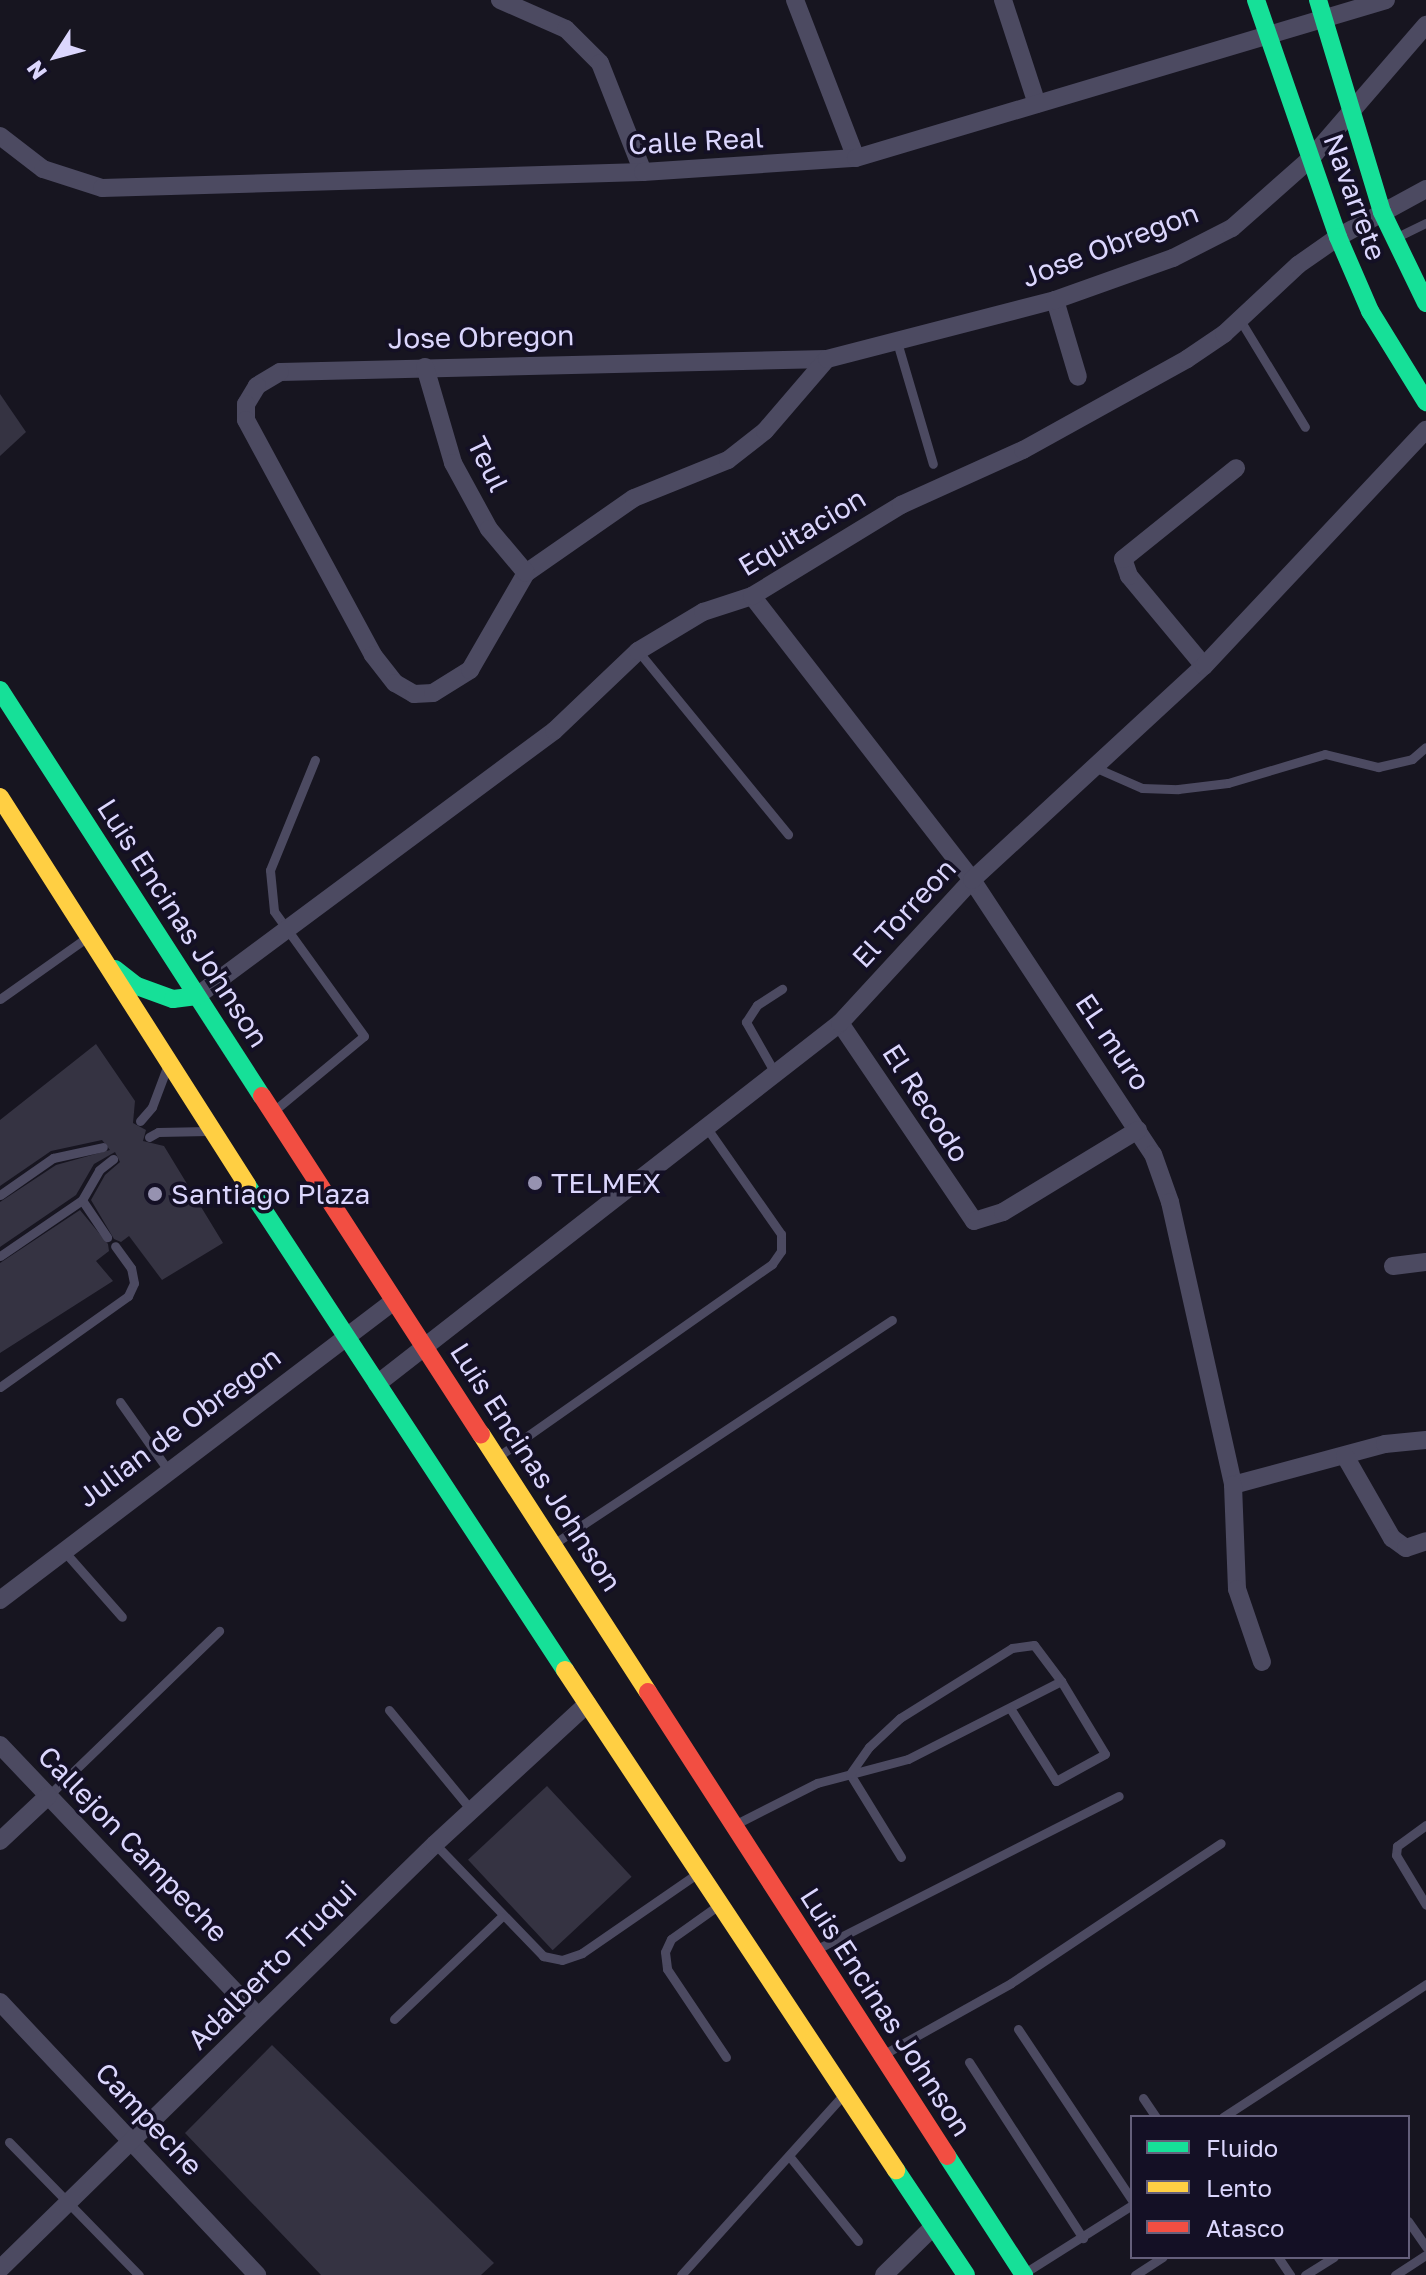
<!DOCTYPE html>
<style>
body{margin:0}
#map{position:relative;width:1426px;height:2275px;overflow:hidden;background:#171520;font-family:"Golos Text",sans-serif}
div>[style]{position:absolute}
.building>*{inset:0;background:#353342;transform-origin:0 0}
.lane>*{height:9px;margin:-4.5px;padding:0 4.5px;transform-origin:4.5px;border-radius:4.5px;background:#4c4a61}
.street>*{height:18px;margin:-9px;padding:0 9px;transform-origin:9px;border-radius:9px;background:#4c4a61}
.fast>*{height:18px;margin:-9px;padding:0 9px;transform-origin:9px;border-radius:9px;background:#16e098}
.slow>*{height:18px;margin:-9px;padding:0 9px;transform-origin:9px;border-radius:9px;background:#ffcf43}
.jam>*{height:18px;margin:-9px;padding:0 9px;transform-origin:9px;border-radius:9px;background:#f24e42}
.dots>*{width:22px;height:22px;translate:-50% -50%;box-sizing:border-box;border:4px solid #141025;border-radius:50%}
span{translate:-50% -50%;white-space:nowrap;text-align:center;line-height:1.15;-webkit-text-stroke:7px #141025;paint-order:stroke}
.street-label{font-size:28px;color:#dbd6fd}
.poi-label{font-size:28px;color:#dbd6fd}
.left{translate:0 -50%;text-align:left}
.legend{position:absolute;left:1130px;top:2115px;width:280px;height:144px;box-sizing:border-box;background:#141025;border:2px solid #645f7b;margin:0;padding:10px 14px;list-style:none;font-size:24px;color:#dbd6fd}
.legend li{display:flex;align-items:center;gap:16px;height:40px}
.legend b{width:40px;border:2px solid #645f7b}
.north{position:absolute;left:16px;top:16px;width:80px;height:80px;-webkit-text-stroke:6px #141025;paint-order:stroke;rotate:234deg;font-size:22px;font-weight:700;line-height:32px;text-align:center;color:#dbd6fd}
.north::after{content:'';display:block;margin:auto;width:28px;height:36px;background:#dbd6fd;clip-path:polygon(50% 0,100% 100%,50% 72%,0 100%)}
</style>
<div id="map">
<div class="building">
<div style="clip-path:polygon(0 394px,26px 432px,0 456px)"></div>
<div style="clip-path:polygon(96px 1044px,135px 1101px,133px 1123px,146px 1130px,143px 1141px,164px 1146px,223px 1243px,162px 1280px,129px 1236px,121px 1242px,114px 1239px,91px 1200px,105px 1175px,120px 1162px,115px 1152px,94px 1164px,76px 1195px,0 1247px,0 1202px,56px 1165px,110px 1150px,102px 1140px,51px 1151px,0 1186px,0 1120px)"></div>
<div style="clip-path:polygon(80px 1210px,108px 1244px,109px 1251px,96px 1261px,113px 1281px,0 1353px,0 1263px)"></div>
<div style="left:547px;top:1786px;width:124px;height:108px;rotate:47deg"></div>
<div style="clip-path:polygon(272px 2045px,494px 2263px,481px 2275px,321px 2275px,185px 2133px)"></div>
</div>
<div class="lane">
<div style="left:1397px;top:237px;width:32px;rotate:-26deg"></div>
<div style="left:1240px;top:320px;width:125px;rotate:58.7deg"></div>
<div style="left:897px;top:342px;width:127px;rotate:73.6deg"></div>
<div style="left:638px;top:651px;width:237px;rotate:50.7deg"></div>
<div style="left:1094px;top:767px;width:52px;rotate:23.6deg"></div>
<div style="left:1142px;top:788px;width:36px;rotate:2deg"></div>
<div style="left:1178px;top:789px;width:50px;rotate:-6.8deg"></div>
<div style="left:1228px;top:783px;width:101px;rotate:-16.6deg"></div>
<div style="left:1325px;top:754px;width:55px;rotate:13.8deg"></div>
<div style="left:1378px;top:767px;width:35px;rotate:-13deg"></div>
<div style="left:1412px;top:759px;width:18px;rotate:-41deg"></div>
<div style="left:0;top:999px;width:105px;rotate:-35.3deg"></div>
<div style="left:775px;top:1073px;width:59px;rotate:-119.6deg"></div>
<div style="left:746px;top:1022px;width:20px;rotate:-57deg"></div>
<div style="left:757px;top:1005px;width:30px;rotate:-33deg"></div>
<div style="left:276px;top:1109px;width:114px;rotate:-39.7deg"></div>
<div style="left:364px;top:1036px;width:154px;rotate:-125.8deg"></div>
<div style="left:274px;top:911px;width:41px;rotate:-95.6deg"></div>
<div style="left:270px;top:870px;width:119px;rotate:-67.8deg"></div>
<div style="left:140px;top:1121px;width:18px;rotate:-49deg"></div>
<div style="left:152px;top:1107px;width:43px;rotate:-69.4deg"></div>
<div style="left:149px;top:1137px;width:10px;rotate:-29deg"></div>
<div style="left:158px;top:1132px;width:50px;rotate:-1.1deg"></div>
<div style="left:0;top:1195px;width:65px;rotate:-34.9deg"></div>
<div style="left:53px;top:1158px;width:51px;rotate:-12.4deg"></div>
<div style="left:82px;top:1200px;width:45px;rotate:56deg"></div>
<div style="left:0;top:1256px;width:99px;rotate:-34.3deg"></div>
<div style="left:82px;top:1200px;width:34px;rotate:-60deg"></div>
<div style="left:99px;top:1170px;width:18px;rotate:-38deg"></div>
<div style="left:0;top:1387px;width:157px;rotate:-35.4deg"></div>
<div style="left:128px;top:1296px;width:14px;rotate:-65deg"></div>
<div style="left:134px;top:1283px;width:15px;rotate:-101deg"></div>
<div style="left:131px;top:1268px;width:27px;rotate:-126deg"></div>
<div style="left:120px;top:1402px;width:83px;rotate:54.8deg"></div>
<div style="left:499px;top:1456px;width:334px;rotate:-35.1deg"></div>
<div style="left:772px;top:1264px;width:16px;rotate:-55deg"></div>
<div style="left:781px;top:1251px;width:17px;rotate:-90deg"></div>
<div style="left:781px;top:1234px;width:131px;rotate:-125deg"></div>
<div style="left:555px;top:1543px;width:404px;rotate:-33.5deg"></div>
<div style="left:63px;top:1550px;width:89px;rotate:48.6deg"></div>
<div style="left:389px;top:1710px;width:129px;rotate:50.6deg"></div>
<div style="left:48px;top:1796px;width:238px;rotate:-44deg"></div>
<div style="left:738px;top:1823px;width:89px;rotate:-26.9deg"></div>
<div style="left:817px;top:1783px;width:94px;rotate:-14.8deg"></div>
<div style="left:908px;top:1759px;width:172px;rotate:-27deg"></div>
<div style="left:1061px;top:1681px;width:85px;rotate:58.9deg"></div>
<div style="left:1105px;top:1754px;width:56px;rotate:151.1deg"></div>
<div style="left:1056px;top:1781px;width:86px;rotate:-122.2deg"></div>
<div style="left:1426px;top:1825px;width:36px;rotate:144deg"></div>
<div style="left:1397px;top:1846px;width:9px;rotate:96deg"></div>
<div style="left:1396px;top:1855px;width:58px;rotate:59deg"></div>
<div style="left:435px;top:1844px;width:156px;rotate:46deg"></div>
<div style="left:543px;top:1956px;width:19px;rotate:12deg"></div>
<div style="left:562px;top:1960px;width:21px;rotate:-19deg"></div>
<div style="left:582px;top:1953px;width:137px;rotate:-34.6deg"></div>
<div style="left:901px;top:1857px;width:97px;rotate:-121.6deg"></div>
<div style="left:850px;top:1774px;width:33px;rotate:-55deg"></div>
<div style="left:869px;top:1747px;width:42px;rotate:-43.1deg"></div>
<div style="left:900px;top:1718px;width:132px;rotate:-32deg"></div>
<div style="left:1012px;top:1648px;width:22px;rotate:-8deg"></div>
<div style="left:1034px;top:1645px;width:45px;rotate:53.1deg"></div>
<div style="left:716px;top:1907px;width:55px;rotate:144.6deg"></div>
<div style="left:671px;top:1939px;width:14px;rotate:115deg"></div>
<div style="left:665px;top:1952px;width:17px;rotate:83deg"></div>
<div style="left:667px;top:1969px;width:106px;rotate:56.2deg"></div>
<div style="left:819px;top:1948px;width:336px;rotate:-26.9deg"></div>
<div style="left:394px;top:2019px;width:148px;rotate:-43.6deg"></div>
<div style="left:1018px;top:2029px;width:206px;rotate:56.3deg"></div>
<div style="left:886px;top:2053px;width:143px;rotate:-29.2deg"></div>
<div style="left:1011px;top:1983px;width:252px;rotate:-33.7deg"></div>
<div style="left:969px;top:2062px;width:210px;rotate:57.1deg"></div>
<div style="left:1143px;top:2098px;width:23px;rotate:56deg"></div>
<div style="left:1223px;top:2117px;width:243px;rotate:-33.2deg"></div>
<div style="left:9px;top:2142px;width:186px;rotate:45.7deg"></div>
<div style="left:790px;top:2157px;width:108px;rotate:51deg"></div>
<div style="left:1408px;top:2221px;width:32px;rotate:55deg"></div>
<div style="left:1278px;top:2257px;width:22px;rotate:56deg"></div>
<div style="left:1026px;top:2272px;width:125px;rotate:-32.3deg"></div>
<div style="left:681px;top:2275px;width:242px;rotate:-48deg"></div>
<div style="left:1135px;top:2275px;width:33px;rotate:-33deg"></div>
<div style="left:1305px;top:2275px;width:34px;rotate:-32deg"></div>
<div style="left:1395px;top:2275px;width:37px;rotate:-33deg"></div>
</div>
<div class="street">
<div style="left:500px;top:0;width:72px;rotate:23.7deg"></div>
<div style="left:566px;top:29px;width:48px;rotate:45deg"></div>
<div style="left:600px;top:63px;width:117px;rotate:68.5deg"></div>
<div style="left:795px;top:0;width:169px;rotate:68.9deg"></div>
<div style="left:1003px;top:0;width:109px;rotate:71.9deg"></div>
<div style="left:0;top:136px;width:54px;rotate:37.5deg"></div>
<div style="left:43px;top:169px;width:62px;rotate:17.9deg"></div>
<div style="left:102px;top:188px;width:541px;rotate:-1.69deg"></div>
<div style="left:643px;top:172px;width:213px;rotate:-3.8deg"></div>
<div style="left:856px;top:158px;width:553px;rotate:-16.6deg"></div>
<div style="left:1055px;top:300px;width:80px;rotate:73.4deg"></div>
<div style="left:827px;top:359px;width:547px;rotate:178.64deg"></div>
<div style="left:280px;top:372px;width:27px;rotate:149deg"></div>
<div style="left:257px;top:386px;width:21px;rotate:121deg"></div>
<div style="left:246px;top:404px;width:16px;rotate:90deg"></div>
<div style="left:246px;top:420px;width:267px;rotate:61.6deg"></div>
<div style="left:373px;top:655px;width:36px;rotate:52deg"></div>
<div style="left:395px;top:683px;width:22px;rotate:30deg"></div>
<div style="left:414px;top:694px;width:19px;rotate:-3deg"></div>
<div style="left:433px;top:693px;width:44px;rotate:-31.9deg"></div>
<div style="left:470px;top:670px;width:112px;rotate:-60deg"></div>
<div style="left:526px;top:573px;width:131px;rotate:-34.8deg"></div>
<div style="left:634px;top:498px;width:101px;rotate:-22deg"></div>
<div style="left:728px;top:460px;width:47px;rotate:-38.1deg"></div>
<div style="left:765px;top:431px;width:95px;rotate:-49.3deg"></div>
<div style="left:827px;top:359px;width:236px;rotate:-14.5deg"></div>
<div style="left:1055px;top:300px;width:125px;rotate:-19.6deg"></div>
<div style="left:1173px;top:258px;width:66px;rotate:-27deg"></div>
<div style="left:1232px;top:228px;width:106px;rotate:-41.5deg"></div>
<div style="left:1311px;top:158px;width:176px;rotate:-49.2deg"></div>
<div style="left:425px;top:367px;width:100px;rotate:73.7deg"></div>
<div style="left:453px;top:463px;width:75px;rotate:61.4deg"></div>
<div style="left:489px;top:529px;width:57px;rotate:49.9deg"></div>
<div style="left:752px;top:596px;width:359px;rotate:52.2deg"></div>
<div style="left:972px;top:880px;width:328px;rotate:56.6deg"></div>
<div style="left:1153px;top:1154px;width:51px;rotate:70.5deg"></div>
<div style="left:1170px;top:1202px;width:290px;rotate:77.4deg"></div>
<div style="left:1233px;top:1485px;width:157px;rotate:-15.1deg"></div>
<div style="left:1385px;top:1444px;width:41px;rotate:-5.6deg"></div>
<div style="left:1204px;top:666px;width:117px;rotate:-129.8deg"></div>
<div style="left:1129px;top:576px;width:18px;rotate:-109deg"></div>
<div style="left:1123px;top:559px;width:145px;rotate:-38.8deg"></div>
<div style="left:197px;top:996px;width:445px;rotate:-36.6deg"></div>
<div style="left:554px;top:731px;width:116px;rotate:-43.6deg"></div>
<div style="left:638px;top:651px;width:76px;rotate:-31deg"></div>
<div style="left:703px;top:612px;width:52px;rotate:-18.1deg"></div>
<div style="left:752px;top:596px;width:175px;rotate:-31.4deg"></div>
<div style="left:901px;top:505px;width:134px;rotate:-24.3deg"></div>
<div style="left:1023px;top:450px;width:188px;rotate:-29deg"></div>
<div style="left:1187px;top:359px;width:45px;rotate:-34deg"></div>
<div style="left:1224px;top:334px;width:101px;rotate:-43deg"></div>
<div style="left:1298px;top:265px;width:49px;rotate:-35deg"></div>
<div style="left:1338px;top:237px;width:100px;rotate:-28.6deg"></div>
<div style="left:840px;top:1023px;width:239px;rotate:55.9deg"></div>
<div style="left:974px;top:1221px;width:30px;rotate:-17deg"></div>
<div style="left:1003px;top:1212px;width:158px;rotate:-31.3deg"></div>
<div style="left:1393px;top:1266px;width:33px;rotate:-7deg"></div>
<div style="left:377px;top:1384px;width:587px;rotate:-37.94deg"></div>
<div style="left:840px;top:1023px;width:195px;rotate:-47.3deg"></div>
<div style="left:972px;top:880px;width:316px;rotate:-42.7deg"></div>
<div style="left:1204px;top:666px;width:324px;rotate:-46.8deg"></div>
<div style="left:1345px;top:1456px;width:95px;rotate:60.2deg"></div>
<div style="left:1392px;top:1538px;width:17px;rotate:36deg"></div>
<div style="left:1406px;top:1548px;width:21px;rotate:-19deg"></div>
<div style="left:1233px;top:1485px;width:104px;rotate:87.8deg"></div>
<div style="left:1237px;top:1589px;width:77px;rotate:71.1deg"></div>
<div style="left:0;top:1600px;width:495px;rotate:-37.2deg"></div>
<div style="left:0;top:1745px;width:374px;rotate:46.4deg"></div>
<div style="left:0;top:1841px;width:66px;rotate:-43.2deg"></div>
<div style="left:0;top:2002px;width:375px;rotate:46.7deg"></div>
<div style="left:0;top:2269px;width:608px;rotate:-44.33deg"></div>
<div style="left:435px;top:1844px;width:207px;rotate:-42.6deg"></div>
<div style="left:884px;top:2275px;width:67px;rotate:-44.4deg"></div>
</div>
<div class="fast">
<div style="left:1256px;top:0;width:251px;rotate:70.9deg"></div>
<div style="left:1338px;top:237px;width:81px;rotate:66.6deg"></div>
<div style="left:1370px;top:311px;width:107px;rotate:58.4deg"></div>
<div style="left:1318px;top:0;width:221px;rotate:73.2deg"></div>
<div style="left:1382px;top:212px;width:101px;rotate:64.2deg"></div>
<div style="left:0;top:690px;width:483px;rotate:57.2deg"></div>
<div style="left:115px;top:969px;width:28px;rotate:38deg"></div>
<div style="left:137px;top:986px;width:38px;rotate:20deg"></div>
<div style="left:173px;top:999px;width:24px;rotate:-7deg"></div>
<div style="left:247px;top:1185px;width:580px;rotate:56.75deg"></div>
<div style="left:947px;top:2156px;width:142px;rotate:57.1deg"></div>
<div style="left:896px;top:2170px;width:126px;rotate:56.3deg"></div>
</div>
<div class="slow">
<div style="left:0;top:797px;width:460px;rotate:57.5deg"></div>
<div style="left:481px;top:1434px;width:307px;rotate:57.1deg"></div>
<div style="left:565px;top:1670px;width:600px;rotate:56.5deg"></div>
</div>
<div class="jam">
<div style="left:262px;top:1096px;width:403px;rotate:57.1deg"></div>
<div style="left:648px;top:1692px;width:552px;rotate:57.2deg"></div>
</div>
<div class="dots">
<div style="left:535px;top:1183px;background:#9692b0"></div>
<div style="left:155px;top:1194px;background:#9692b0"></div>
</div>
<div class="street-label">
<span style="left:696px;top:141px;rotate:-3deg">Calle Real</span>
<span style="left:1355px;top:197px;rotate:70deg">Navarrete</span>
<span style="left:1110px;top:245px;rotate:-21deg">Jose Obregon</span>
<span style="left:481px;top:337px;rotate:-1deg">Jose Obregon</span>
<span style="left:488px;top:464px;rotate:64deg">Teul</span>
<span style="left:802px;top:532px;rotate:-31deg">Equitacion</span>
<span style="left:904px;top:913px;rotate:-47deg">El Torreon</span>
<span style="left:183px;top:923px;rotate:57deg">Luis Encinas Johnson</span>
<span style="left:1113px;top:1042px;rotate:56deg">EL muro</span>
<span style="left:926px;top:1103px;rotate:57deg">El Recodo</span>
<span style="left:179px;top:1427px;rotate:-37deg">Julian de Obregon</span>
<span style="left:536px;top:1467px;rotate:57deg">Luis Encinas Johnson</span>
<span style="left:133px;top:1844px;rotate:46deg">Callejon Campeche</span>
<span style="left:272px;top:1965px;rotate:-45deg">Adalberto Truqui</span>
<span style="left:886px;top:2012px;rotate:57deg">Luis Encinas Johnson</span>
<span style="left:149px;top:2119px;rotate:47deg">Campeche</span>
</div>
<div class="poi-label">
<span class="left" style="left:551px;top:1183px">TELMEX</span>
<span class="left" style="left:171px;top:1194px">Santiago Plaza</span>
</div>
<ul class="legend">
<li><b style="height:10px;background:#16e098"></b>Fluido</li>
<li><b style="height:10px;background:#ffcf43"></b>Lento</li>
<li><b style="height:10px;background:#f24e42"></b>Atasco</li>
</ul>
<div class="north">N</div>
</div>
